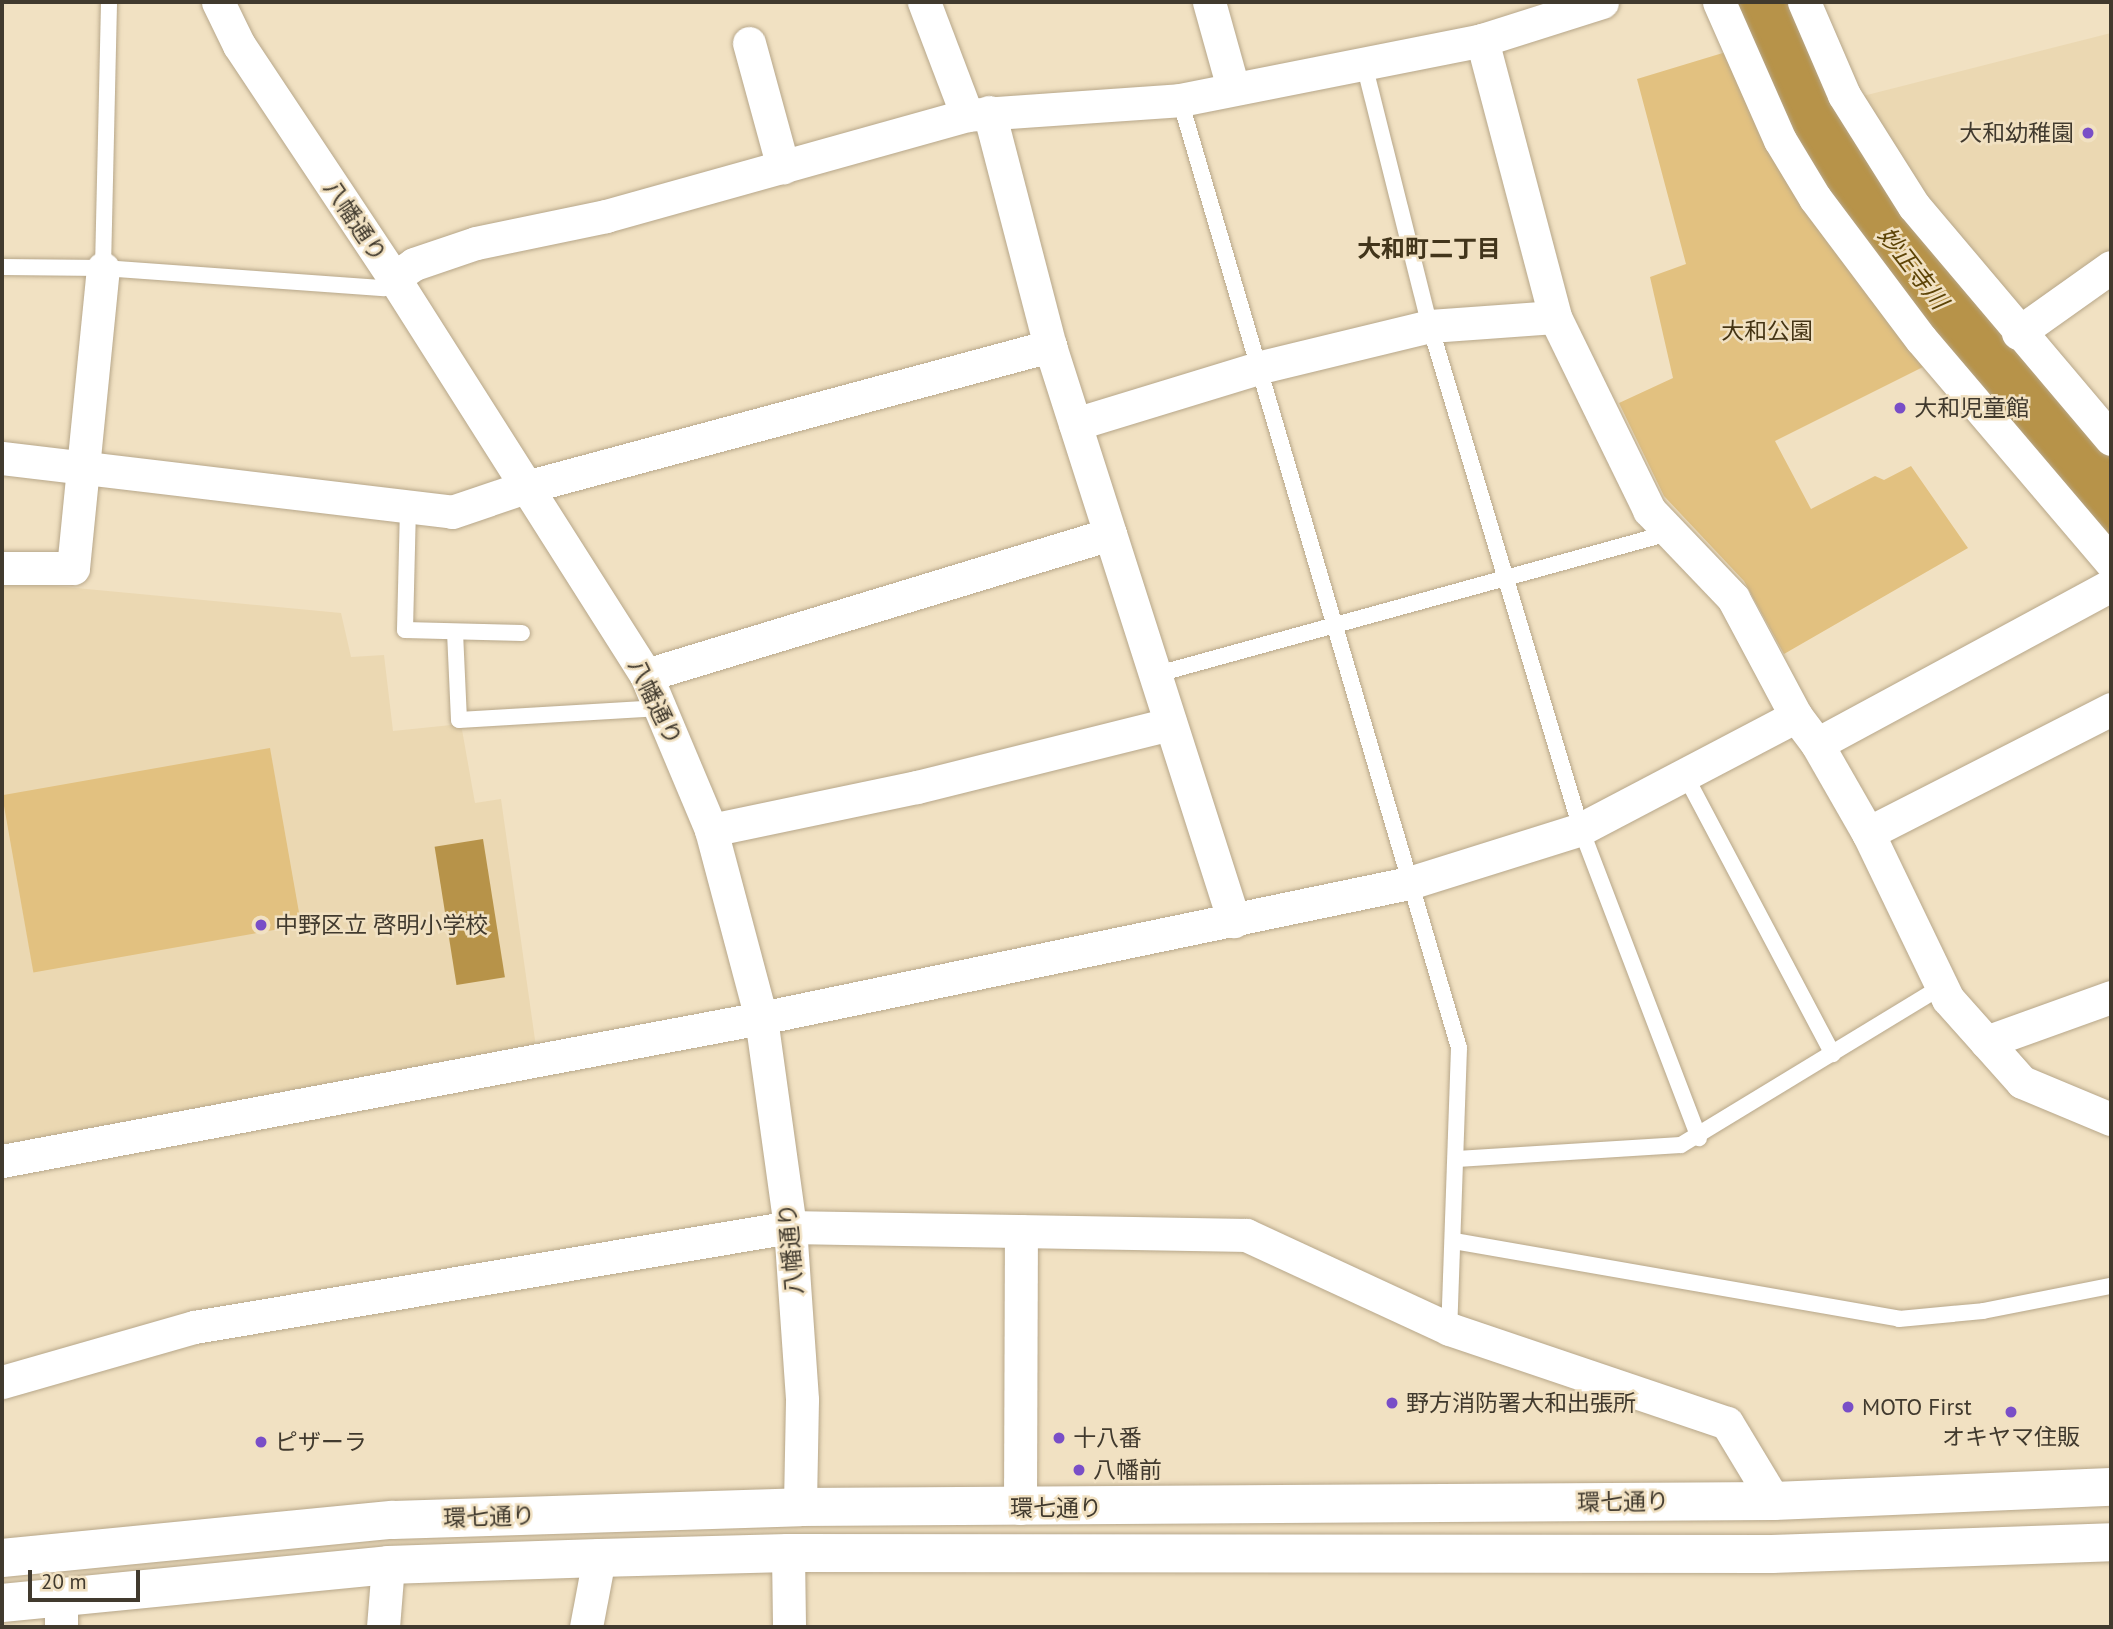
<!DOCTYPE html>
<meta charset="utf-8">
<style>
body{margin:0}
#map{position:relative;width:2113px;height:1629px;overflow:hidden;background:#f1e1c2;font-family:"PT Sans","Noto Sans JP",sans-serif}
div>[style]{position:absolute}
.built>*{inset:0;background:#ebd8b2}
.green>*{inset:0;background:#e2c180;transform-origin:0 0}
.water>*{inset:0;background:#b79349;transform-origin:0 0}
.roads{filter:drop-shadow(0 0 2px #b7a78a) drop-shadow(0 0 2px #b7a78a)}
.lane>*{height:16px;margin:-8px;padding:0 8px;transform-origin:8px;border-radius:8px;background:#fff}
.street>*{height:33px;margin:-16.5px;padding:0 16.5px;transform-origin:16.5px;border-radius:16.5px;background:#fff}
.primary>*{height:38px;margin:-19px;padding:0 19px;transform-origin:19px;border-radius:19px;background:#fff}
.dots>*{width:19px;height:19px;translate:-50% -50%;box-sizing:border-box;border:4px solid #f1e1c2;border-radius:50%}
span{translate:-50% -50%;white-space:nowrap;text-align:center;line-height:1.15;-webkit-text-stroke:5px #f1e1c2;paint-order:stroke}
.poi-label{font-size:23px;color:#413a2e}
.right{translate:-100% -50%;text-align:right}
.left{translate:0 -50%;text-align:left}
.street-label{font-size:23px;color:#413a2e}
.park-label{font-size:23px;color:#453515}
.neighbourhood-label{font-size:24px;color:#42351b;font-weight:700}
.water-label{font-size:24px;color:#5d4406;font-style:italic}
.frame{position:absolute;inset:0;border:4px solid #413a2e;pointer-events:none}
.scale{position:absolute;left:28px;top:1570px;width:112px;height:32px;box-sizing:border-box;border:4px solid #413a2e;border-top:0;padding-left:9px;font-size:21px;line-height:24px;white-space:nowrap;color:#413a2e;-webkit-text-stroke:5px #f1e1c2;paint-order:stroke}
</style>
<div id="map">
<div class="built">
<div style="clip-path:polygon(2111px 33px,2111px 256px,2024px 319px,1931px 207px,1863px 96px)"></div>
<div style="clip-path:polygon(2px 581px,341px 613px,351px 657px,384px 655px,393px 731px,461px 724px,475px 803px,501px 799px,536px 1047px,2px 1145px)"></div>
</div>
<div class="green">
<div style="clip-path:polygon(1726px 52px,1825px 239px,1923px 367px,1775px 441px,1811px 509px,1875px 476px,1884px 480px,1911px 466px,1968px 548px,1784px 654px,1744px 581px,1664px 496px,1619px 403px,1673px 378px,1650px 277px,1686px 264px,1637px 79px)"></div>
<div style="left:270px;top:748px;width:180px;height:272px;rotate:80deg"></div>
</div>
<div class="water">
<div style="clip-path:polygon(1727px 2px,1793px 2px,1917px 230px,2111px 456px,2111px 542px,1946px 351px,1791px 137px)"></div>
<div style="left:483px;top:839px;width:140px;height:49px;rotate:81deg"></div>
</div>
<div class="roads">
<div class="lane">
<div style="left:1364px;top:64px;width:270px;rotate:75.9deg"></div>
<div style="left:1430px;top:326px;width:525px;rotate:73.29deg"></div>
<div style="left:1581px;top:829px;width:331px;rotate:69.1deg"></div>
<div style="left:1180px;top:100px;width:988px;rotate:73.6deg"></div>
<div style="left:1459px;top:1048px;width:281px;rotate:92deg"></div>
<div style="left:2px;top:267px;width:101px;rotate:0.6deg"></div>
<div style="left:103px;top:268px;width:282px;rotate:4.1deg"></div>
<div style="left:384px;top:288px;width:14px;rotate:-45deg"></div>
<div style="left:103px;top:268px;width:266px;rotate:-88.7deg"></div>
<div style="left:408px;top:507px;width:123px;rotate:91.4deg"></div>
<div style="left:405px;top:630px;width:117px;rotate:1.5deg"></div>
<div style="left:455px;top:632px;width:88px;rotate:87.4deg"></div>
<div style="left:459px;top:720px;width:202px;rotate:-3.4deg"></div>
<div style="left:1154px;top:675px;width:534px;rotate:-15.42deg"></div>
<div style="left:1685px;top:775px;width:316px;rotate:62.1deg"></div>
<div style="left:1457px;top:1159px;width:224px;rotate:-3.6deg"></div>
<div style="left:1681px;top:1145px;width:306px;rotate:-31.3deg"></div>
<div style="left:1454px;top:1241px;width:452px;rotate:9.9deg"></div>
<div style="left:1899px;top:1319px;width:84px;rotate:-5.4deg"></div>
<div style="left:1983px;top:1311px;width:130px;rotate:-11.1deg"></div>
</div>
<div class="street">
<div style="left:218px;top:2px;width:48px;rotate:64deg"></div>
<div style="left:239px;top:45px;width:280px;rotate:56.4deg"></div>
<div style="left:394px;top:278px;width:470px;rotate:57.6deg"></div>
<div style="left:646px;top:675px;width:168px;rotate:67.2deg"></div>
<div style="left:711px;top:830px;width:195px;rotate:75.1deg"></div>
<div style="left:761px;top:1018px;width:211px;rotate:82.1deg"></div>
<div style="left:790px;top:1227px;width:173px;rotate:86deg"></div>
<div style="left:802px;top:1400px;width:107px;rotate:91.1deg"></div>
<div style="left:924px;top:2px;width:121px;rotate:69.2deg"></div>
<div style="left:1209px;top:2px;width:89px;rotate:74.4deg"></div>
<div style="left:1719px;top:2px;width:151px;rotate:66.2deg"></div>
<div style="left:1780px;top:140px;width:68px;rotate:58.9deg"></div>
<div style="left:1815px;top:198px;width:176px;rotate:53.1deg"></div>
<div style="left:1921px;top:339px;width:293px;rotate:49.6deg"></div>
<div style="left:1804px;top:2px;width:101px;rotate:66.7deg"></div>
<div style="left:1844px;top:95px;width:131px;rotate:57.8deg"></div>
<div style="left:1914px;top:206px;width:305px;rotate:49.8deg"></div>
<div style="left:1482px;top:40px;width:286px;rotate:75.2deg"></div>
<div style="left:1555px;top:317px;width:215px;rotate:64deg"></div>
<div style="left:1649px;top:510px;width:122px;rotate:46.3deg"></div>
<div style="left:1733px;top:598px;width:134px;rotate:61.9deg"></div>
<div style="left:1796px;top:716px;width:35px;rotate:53deg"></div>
<div style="left:1817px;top:744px;width:103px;rotate:60.2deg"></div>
<div style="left:1868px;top:833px;width:184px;rotate:64.3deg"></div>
<div style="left:1948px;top:999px;width:111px;rotate:48.3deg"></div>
<div style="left:2022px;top:1082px;width:96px;rotate:22.6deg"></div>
<div style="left:749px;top:43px;width:129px;rotate:74.7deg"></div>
<div style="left:989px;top:112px;width:242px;rotate:75.4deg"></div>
<div style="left:1050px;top:346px;width:604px;rotate:72.26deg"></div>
<div style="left:394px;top:278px;width:24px;rotate:-35deg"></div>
<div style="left:414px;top:264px;width:65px;rotate:-18.7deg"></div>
<div style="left:476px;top:243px;width:133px;rotate:-11.7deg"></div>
<div style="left:606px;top:216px;width:375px;rotate:-15.6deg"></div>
<div style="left:967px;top:115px;width:214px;rotate:-4deg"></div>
<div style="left:1180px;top:100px;width:308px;rotate:-11.2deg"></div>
<div style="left:1482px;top:40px;width:126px;rotate:-17.6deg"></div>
<div style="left:2018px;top:333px;width:114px;rotate:-35.4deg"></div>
<div style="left:1075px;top:424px;width:195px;rotate:-17deg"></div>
<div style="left:1261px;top:367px;width:174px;rotate:-13.6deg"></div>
<div style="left:1430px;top:326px;width:125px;rotate:-4.1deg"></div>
<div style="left:2px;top:458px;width:453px;rotate:6.8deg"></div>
<div style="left:452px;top:512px;width:78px;rotate:-18.7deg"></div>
<div style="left:526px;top:487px;width:543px;rotate:-15.06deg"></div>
<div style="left:2px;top:568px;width:71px"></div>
<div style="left:73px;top:568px;width:301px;rotate:-84.3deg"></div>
<div style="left:646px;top:675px;width:485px;rotate:-16.9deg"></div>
<div style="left:1817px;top:744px;width:334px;rotate:-28.4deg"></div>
<div style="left:711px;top:830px;width:210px;rotate:-11.8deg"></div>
<div style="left:917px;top:787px;width:261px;rotate:-14deg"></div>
<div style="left:1868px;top:833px;width:273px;rotate:-27deg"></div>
<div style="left:1986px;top:1042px;width:133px;rotate:-19.8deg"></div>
<div style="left:2px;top:1161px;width:772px;rotate:-10.67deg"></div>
<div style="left:761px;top:1018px;width:662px;rotate:-11.77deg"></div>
<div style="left:1409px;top:883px;width:180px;rotate:-17.4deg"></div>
<div style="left:1581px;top:829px;width:243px;rotate:-27.7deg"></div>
<div style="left:2px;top:1382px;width:200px;rotate:-16deg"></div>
<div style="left:194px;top:1327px;width:604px;rotate:-9.52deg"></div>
<div style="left:790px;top:1227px;width:456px;rotate:1deg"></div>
<div style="left:1246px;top:1235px;width:224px;rotate:24.8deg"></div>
<div style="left:1449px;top:1329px;width:293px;rotate:18.7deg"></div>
<div style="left:1727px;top:1423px;width:91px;rotate:58.9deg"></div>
<div style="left:1020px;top:1508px;width:277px;rotate:-89.8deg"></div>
<div style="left:788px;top:1553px;width:74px;rotate:89.2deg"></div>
<div style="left:61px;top:1627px;width:30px;rotate:-90deg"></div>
<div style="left:383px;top:1627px;width:62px;rotate:-85.4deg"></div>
<div style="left:586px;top:1627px;width:70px;rotate:-79.3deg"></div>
</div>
<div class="primary">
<div style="left:2px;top:1558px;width:393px;rotate:-5.6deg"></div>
<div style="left:393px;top:1520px;width:407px;rotate:-1.8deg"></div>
<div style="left:800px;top:1507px;width:974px;rotate:-0.35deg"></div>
<div style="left:1774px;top:1501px;width:337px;rotate:-2.4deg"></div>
<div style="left:2px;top:1603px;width:388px;rotate:-5.6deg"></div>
<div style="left:388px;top:1565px;width:211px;rotate:-1.9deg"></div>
<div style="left:599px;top:1558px;width:189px;rotate:-1.5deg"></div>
<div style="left:788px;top:1553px;width:984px;rotate:0.06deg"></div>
<div style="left:1772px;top:1554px;width:339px;rotate:-2deg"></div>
</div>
</div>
<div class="dots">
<div style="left:2088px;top:133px;background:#794ec7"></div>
<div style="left:1900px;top:408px;background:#794ec7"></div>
<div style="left:261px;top:925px;background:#794ec7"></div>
<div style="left:1392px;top:1403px;background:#794ec7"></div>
<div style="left:1848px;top:1407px;background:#794ec7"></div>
<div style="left:2011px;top:1412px;background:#794ec7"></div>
<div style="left:1059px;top:1438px;background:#794ec7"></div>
<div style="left:261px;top:1442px;background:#794ec7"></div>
<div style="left:1079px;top:1470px;background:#794ec7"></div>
</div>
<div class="poi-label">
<span class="right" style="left:2074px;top:133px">大和幼稚園</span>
<span class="left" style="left:1914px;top:408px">大和児童館</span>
<span class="left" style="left:275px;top:925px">中野区立 啓明小学校</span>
<span class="left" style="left:1406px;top:1403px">野方消防署大和出張所</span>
<span class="left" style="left:1862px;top:1407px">MOTO First</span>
<span style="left:2011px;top:1437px">オキヤマ住販</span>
<span class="left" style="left:1073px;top:1438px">十八番</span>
<span class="left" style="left:275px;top:1442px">ピザーラ</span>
<span class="left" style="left:1093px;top:1470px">八幡前</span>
</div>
<div class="street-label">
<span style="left:355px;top:221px;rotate:56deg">八幡通り</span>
<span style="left:655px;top:702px;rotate:64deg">八幡通り</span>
<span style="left:791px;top:1249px;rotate:-95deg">八幡通り</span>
<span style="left:1623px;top:1502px;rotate:-1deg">環七通り</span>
<span style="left:1056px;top:1508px">環七通り</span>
<span style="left:489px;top:1517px;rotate:-2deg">環七通り</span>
</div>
<div class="park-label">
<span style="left:1767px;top:331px">大和公園</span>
</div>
<div class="neighbourhood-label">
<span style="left:1429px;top:249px">大和町二丁目</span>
</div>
<div class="water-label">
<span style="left:1913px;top:268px;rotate:52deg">妙正寺川</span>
</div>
<div class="frame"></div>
<div class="scale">20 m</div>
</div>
